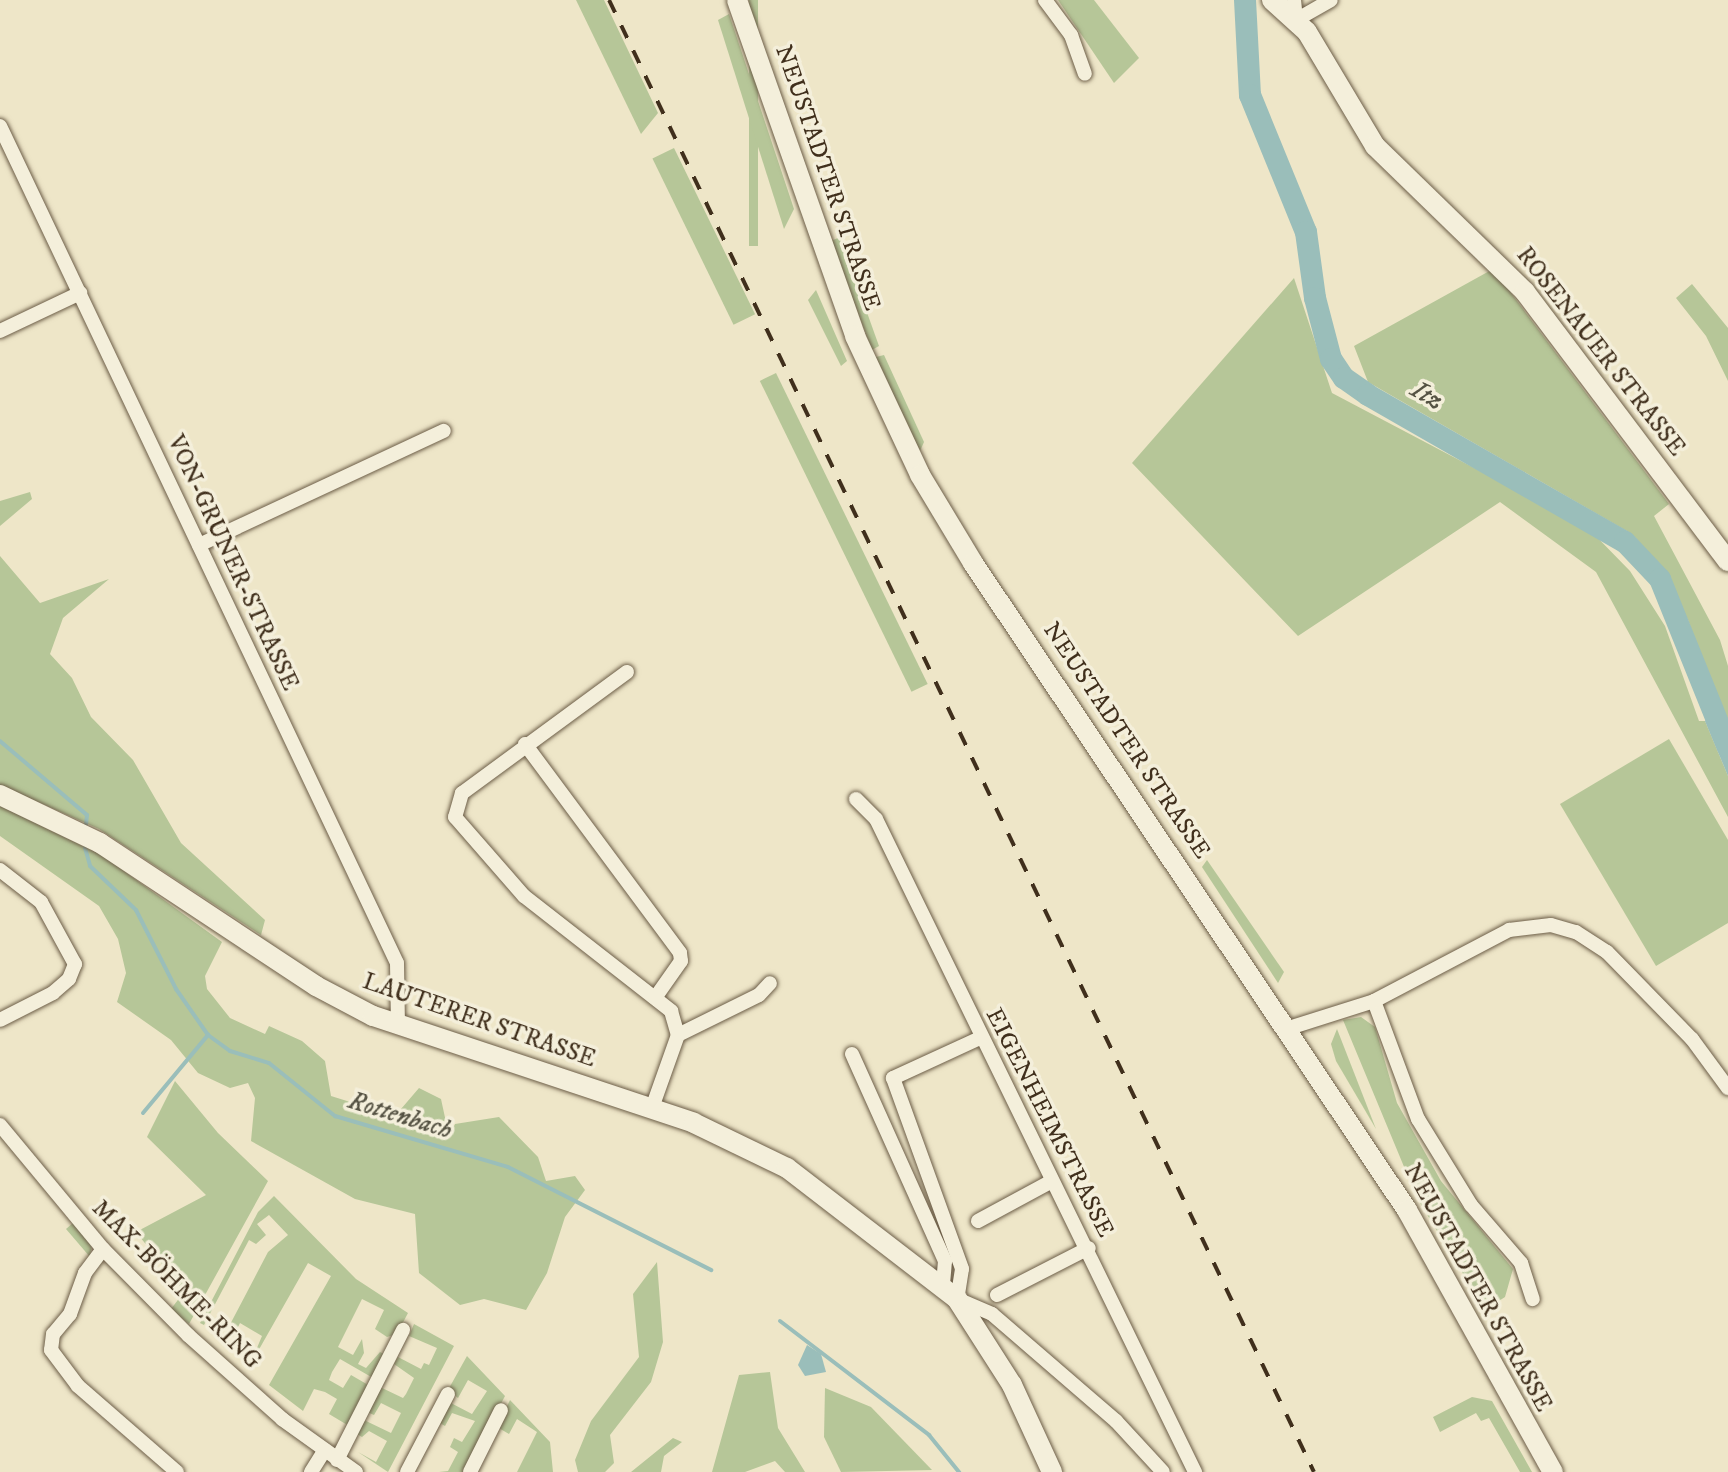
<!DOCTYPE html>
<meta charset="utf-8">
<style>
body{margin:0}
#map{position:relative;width:1728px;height:1472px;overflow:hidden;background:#eee6c8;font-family:"IM FELL DW Pica",serif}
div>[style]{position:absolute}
.green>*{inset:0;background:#b6c698;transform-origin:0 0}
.water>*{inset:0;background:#9abeba}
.stream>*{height:4px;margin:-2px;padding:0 2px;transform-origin:2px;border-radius:2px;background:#9abeba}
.river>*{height:22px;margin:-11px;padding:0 11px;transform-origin:11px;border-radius:11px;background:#9abeba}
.roads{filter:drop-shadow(0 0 2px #6c5d47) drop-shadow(0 0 2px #6c5d47)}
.street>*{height:14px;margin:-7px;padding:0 7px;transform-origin:7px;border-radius:7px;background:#f4efdb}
.secondary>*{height:20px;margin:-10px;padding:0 10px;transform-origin:10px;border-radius:10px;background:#f4efdb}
.rail>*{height:4px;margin-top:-2px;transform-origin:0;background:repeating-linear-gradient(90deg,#402f1c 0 14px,transparent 0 28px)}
span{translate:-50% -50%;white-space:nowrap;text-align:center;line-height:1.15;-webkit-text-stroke:7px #f4efdb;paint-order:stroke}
.street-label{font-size:24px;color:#402f1c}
.water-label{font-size:26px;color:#565344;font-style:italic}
</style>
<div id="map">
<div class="green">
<div style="clip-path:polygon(576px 0,604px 0,658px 113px,641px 134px)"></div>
<div style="left:749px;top:0;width:9px;height:246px"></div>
<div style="clip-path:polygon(1058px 0,1094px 0,1139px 58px,1114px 83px)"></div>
<div style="clip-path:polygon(729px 14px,794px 209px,784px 229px,718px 20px)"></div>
<div style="left:674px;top:148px;width:185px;height:24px;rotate:64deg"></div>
<div style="clip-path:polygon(840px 237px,879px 346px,872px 350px,831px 241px)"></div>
<div style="clip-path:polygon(1493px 269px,1669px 504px,1654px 516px,1720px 640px,1728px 666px,1728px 731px,1688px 620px,1658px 563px,1632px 534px,1368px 382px,1354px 346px)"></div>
<div style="clip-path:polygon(1294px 278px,1332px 393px,1588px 528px,1630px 571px,1665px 626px,1699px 721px,1705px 721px,1728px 776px,1728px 817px,1596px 572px,1500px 502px,1298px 636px,1132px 463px)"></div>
<div style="clip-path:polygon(1692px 284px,1728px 328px,1728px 381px,1706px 336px,1676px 298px)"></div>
<div style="clip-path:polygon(816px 290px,847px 361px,841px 366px,808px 300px)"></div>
<div style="clip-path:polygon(884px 355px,924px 442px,920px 451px,876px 357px)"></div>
<div style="left:776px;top:373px;width:346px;height:18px;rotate:64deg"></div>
<div style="clip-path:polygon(30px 492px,32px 499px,0 526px,0 501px)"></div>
<div style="clip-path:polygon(0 556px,40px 603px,109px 579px,63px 618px,50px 654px,72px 678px,91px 717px,133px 760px,181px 843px,265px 920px,261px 935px,99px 829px,0 785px)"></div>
<div style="clip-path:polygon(1669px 739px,1728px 840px,1728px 923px,1656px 966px,1560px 804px)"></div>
<div style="clip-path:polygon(0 806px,103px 856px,222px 942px,205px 976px,207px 989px,230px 1018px,265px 1034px,269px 1026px,302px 1041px,325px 1061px,331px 1096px,395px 1116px,419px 1088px,441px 1099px,449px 1136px,455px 1124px,499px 1117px,538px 1157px,546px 1181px,575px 1176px,585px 1190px,565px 1217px,547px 1273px,526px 1310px,484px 1299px,460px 1305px,419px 1273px,415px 1214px,355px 1199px,251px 1141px,255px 1098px,248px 1083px,230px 1088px,198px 1073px,171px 1040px,117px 1002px,126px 973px,118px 939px,99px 906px,0 836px)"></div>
<div style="clip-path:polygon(1207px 860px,1284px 972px,1278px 983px,1202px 867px)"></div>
<div style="clip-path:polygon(1361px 1017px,1375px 1027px,1397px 1103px,1441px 1181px,1513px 1269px,1505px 1297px,1485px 1310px,1417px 1198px,1343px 1020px)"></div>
<div style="clip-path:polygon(1337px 1029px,1376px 1129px,1336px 1061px,1331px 1044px)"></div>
<div style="clip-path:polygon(175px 1081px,218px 1133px,268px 1181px,189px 1324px,171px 1309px,184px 1292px,136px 1232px,206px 1195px,147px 1137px)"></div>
<div style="clip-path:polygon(274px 1196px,356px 1279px,408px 1313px,397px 1334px,387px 1337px,375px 1329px,384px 1310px,362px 1299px,338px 1347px,353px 1355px,362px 1339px,364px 1353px,358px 1364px,366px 1368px,380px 1352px,386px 1355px,373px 1378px,340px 1359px,332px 1372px,329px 1380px,343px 1388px,351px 1375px,370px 1386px,349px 1426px,329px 1414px,337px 1399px,325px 1392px,314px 1389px,303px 1411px,269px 1385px,331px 1276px,308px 1263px,249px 1367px,262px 1336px,240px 1323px,233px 1337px,225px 1334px,268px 1252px,288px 1235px,269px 1215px,257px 1224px,266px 1235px,256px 1244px,249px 1240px,204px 1325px,200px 1323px,258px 1212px)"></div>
<div style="clip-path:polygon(73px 1223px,92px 1243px,90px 1257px,66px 1229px)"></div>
<div style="clip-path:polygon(657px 1262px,663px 1342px,651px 1382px,610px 1435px,614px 1463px,605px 1472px,578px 1472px,575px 1460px,591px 1421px,639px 1357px,633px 1294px)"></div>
<div style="clip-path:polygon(414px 1324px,454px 1346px,388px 1472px,358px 1452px,376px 1462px,387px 1441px,369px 1431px,362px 1437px,357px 1434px,364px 1420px,391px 1433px,401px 1413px,381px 1403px,374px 1415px,367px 1412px,380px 1387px,403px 1398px,406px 1394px,414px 1378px,394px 1364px,398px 1357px,421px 1369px,424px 1363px,429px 1365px,437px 1348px,409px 1336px)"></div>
<div style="clip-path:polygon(467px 1356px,505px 1396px,465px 1472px,439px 1472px,448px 1471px,458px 1452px,450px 1447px,454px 1438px,462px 1442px,475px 1421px,452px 1413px,445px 1426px,438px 1422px,449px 1402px,472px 1414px,487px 1391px,468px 1380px,458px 1398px,448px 1390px)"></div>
<div style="clip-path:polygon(770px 1372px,778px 1428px,805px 1472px,785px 1472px,775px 1461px,745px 1472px,712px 1472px,739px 1375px)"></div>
<div style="clip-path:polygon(825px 1388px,871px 1407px,932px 1470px,841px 1472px,824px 1437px)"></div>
<div style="clip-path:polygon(1472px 1397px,1492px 1401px,1532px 1472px,1520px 1472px,1489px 1418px,1481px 1421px,1476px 1413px,1440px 1432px,1433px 1417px)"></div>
<div style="clip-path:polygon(510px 1400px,550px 1442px,553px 1472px,517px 1472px,537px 1432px,517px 1419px,509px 1434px,497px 1427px)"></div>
<div style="clip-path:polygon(673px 1438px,682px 1442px,664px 1456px,661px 1472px,631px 1472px)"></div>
</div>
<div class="water">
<div style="clip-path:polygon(1717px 708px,1728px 731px,1728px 776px,1705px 721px)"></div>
<div style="clip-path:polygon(807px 1345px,821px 1354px,826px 1372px,805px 1376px,798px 1365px)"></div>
</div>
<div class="stream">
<div style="left:0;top:741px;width:114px;rotate:40.4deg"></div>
<div style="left:87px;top:815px;width:9px;rotate:96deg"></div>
<div style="left:85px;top:848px;width:19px;rotate:74deg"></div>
<div style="left:90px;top:866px;width:64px;rotate:43.7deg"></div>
<div style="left:136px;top:910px;width:89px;rotate:63.1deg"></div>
<div style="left:176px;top:989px;width:56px;rotate:55.2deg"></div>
<div style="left:208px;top:1035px;width:27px;rotate:36deg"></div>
<div style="left:230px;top:1051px;width:41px;rotate:17.1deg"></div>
<div style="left:269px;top:1063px;width:85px;rotate:38.8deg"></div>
<div style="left:335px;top:1116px;width:180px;rotate:16.4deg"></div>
<div style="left:508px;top:1167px;width:228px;rotate:26.9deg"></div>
<div style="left:143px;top:1113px;width:102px;rotate:-50.2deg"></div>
<div style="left:780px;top:1321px;width:188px;rotate:37.4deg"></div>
<div style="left:929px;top:1435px;width:48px;rotate:51deg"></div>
</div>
<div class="river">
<div style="left:1245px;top:0;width:95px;rotate:87deg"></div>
<div style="left:1250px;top:95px;width:148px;rotate:67.8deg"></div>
<div style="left:1306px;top:232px;width:67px;rotate:82.2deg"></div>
<div style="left:1315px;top:298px;width:63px;rotate:75.3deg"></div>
<div style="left:1331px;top:359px;width:23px;rotate:56deg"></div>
<div style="left:1344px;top:378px;width:29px;rotate:35deg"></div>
<div style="left:1368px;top:395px;width:296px;rotate:29.8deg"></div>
<div style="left:1625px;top:542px;width:51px;rotate:46.6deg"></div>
<div style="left:1660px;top:579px;width:181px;rotate:68deg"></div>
</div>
<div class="roads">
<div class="street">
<div style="left:1045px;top:0;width:44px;rotate:53.4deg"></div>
<div style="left:1071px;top:35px;width:41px;rotate:70.3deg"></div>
<div style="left:1294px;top:0;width:20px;rotate:84deg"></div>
<div style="left:1296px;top:20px;width:40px;rotate:-29.7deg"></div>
<div style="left:0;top:126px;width:926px;rotate:64.62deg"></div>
<div style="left:397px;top:963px;width:61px;rotate:89.1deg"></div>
<div style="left:0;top:331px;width:89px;rotate:-25.4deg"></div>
<div style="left:199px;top:545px;width:270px;rotate:-25deg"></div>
<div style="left:627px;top:672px;width:205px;rotate:143.7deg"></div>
<div style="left:462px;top:793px;width:25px;rotate:106deg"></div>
<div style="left:455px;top:817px;width:105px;rotate:48.9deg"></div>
<div style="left:524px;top:896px;width:187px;rotate:38deg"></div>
<div style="left:671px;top:1011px;width:25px;rotate:74deg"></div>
<div style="left:525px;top:744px;width:260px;rotate:53.4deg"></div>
<div style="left:680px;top:953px;width:8px;rotate:83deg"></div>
<div style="left:681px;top:961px;width:45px;rotate:125.1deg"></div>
<div style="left:856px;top:799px;width:28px;rotate:45deg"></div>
<div style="left:876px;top:819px;width:727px;rotate:63.96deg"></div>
<div style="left:0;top:870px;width:52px;rotate:38deg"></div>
<div style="left:41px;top:902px;width:71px;rotate:61.3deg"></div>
<div style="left:75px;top:964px;width:16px;rotate:112deg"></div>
<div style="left:69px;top:979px;width:21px;rotate:139deg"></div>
<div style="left:53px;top:993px;width:59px;rotate:153deg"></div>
<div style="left:1374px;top:1001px;width:126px;rotate:69.6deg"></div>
<div style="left:1418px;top:1119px;width:101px;rotate:58.4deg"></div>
<div style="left:1471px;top:1205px;width:77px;rotate:49.2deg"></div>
<div style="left:1521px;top:1263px;width:38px;rotate:72deg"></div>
<div style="left:1289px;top:1028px;width:89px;rotate:-17.6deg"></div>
<div style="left:1374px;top:1001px;width:153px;rotate:-27.7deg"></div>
<div style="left:1509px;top:930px;width:42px;rotate:-6.8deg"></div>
<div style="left:1551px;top:925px;width:26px;rotate:16deg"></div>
<div style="left:1576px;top:932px;width:37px;rotate:33deg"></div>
<div style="left:1607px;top:952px;width:122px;rotate:45.7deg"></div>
<div style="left:1692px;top:1039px;width:61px;rotate:53.7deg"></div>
<div style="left:980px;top:1038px;width:96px;rotate:155.3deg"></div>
<div style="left:893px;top:1078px;width:203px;rotate:70.1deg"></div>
<div style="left:962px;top:1269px;width:30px;rotate:99deg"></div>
<div style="left:957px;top:1299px;width:38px;rotate:23deg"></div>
<div style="left:992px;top:1314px;width:164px;rotate:40.8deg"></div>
<div style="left:1116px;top:1421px;width:69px;rotate:47.3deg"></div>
<div style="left:852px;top:1054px;width:227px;rotate:65.8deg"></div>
<div style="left:945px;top:1261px;width:24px;rotate:95deg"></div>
<div style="left:652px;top:1108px;width:77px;rotate:-70.4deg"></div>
<div style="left:678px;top:1035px;width:90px;rotate:-26.3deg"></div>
<div style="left:759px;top:995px;width:16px;rotate:-47deg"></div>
<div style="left:0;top:1125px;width:161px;rotate:50.3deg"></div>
<div style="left:103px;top:1249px;width:122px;rotate:45.3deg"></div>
<div style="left:189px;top:1336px;width:125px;rotate:41.7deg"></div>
<div style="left:282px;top:1419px;width:91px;rotate:35.6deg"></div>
<div style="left:978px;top:1221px;width:82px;rotate:-28.4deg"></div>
<div style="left:103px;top:1249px;width:30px;rotate:127deg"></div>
<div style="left:85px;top:1273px;width:44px;rotate:110.1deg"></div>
<div style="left:70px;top:1314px;width:26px;rotate:130deg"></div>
<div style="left:53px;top:1334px;width:16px;rotate:97deg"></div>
<div style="left:51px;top:1350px;width:45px;rotate:53.1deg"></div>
<div style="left:78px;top:1386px;width:131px;rotate:41deg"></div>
<div style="left:997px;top:1295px;width:103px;rotate:-27.1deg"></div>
<div style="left:337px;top:1460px;width:146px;rotate:-63.1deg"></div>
<div style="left:311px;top:1472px;width:26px;rotate:-58deg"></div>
<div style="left:407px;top:1472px;width:88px;rotate:-62.3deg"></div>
<div style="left:470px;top:1472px;width:69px;rotate:-63.4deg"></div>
</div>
<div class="secondary">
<div style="left:737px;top:0;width:356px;rotate:70.6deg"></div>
<div style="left:855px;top:336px;width:153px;rotate:64.9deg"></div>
<div style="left:920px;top:475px;width:103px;rotate:58.9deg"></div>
<div style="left:973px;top:563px;width:779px;rotate:56.15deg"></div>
<div style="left:1407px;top:1210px;width:300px;rotate:60.9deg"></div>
<div style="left:1272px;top:0;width:47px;rotate:42.4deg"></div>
<div style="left:1307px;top:32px;width:133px;rotate:59.2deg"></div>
<div style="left:1375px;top:146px;width:209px;rotate:44.2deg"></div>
<div style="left:1525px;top:292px;width:337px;rotate:53deg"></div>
<div style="left:0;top:795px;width:111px;rotate:25.6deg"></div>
<div style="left:100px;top:843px;width:259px;rotate:33.5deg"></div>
<div style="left:316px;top:986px;width:64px;rotate:27.8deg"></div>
<div style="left:373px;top:1016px;width:338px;rotate:18.4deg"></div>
<div style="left:694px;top:1123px;width:103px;rotate:25.8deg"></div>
<div style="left:787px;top:1168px;width:215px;rotate:37.6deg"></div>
<div style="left:957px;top:1299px;width:102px;rotate:57.4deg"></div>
<div style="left:1012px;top:1385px;width:96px;rotate:65.3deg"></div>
</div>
</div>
<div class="rail">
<div style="left:609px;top:0;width:1632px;rotate:64.41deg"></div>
</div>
<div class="street-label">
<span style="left:827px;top:178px;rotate:71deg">NEUSTADTER STRASSE</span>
<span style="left:1600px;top:352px;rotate:52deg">ROSENAUER STRASSE</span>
<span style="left:232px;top:563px;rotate:65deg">VON-GRUNER-STRASSE</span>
<span style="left:1126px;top:741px;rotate:56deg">NEUSTADTER STRASSE</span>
<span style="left:479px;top:1021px;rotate:19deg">LAUTERER STRASSE</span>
<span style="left:1049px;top:1123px;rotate:63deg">EIGENHEIMSTRASSE</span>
<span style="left:176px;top:1285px;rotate:45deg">MAX-BÖHME-RING</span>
<span style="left:1477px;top:1288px;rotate:61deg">NEUSTADTER STRASSE</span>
</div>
<div class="water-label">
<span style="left:1427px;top:396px;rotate:30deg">Itz</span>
<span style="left:400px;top:1116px;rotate:17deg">Rottenbach</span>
</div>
</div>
